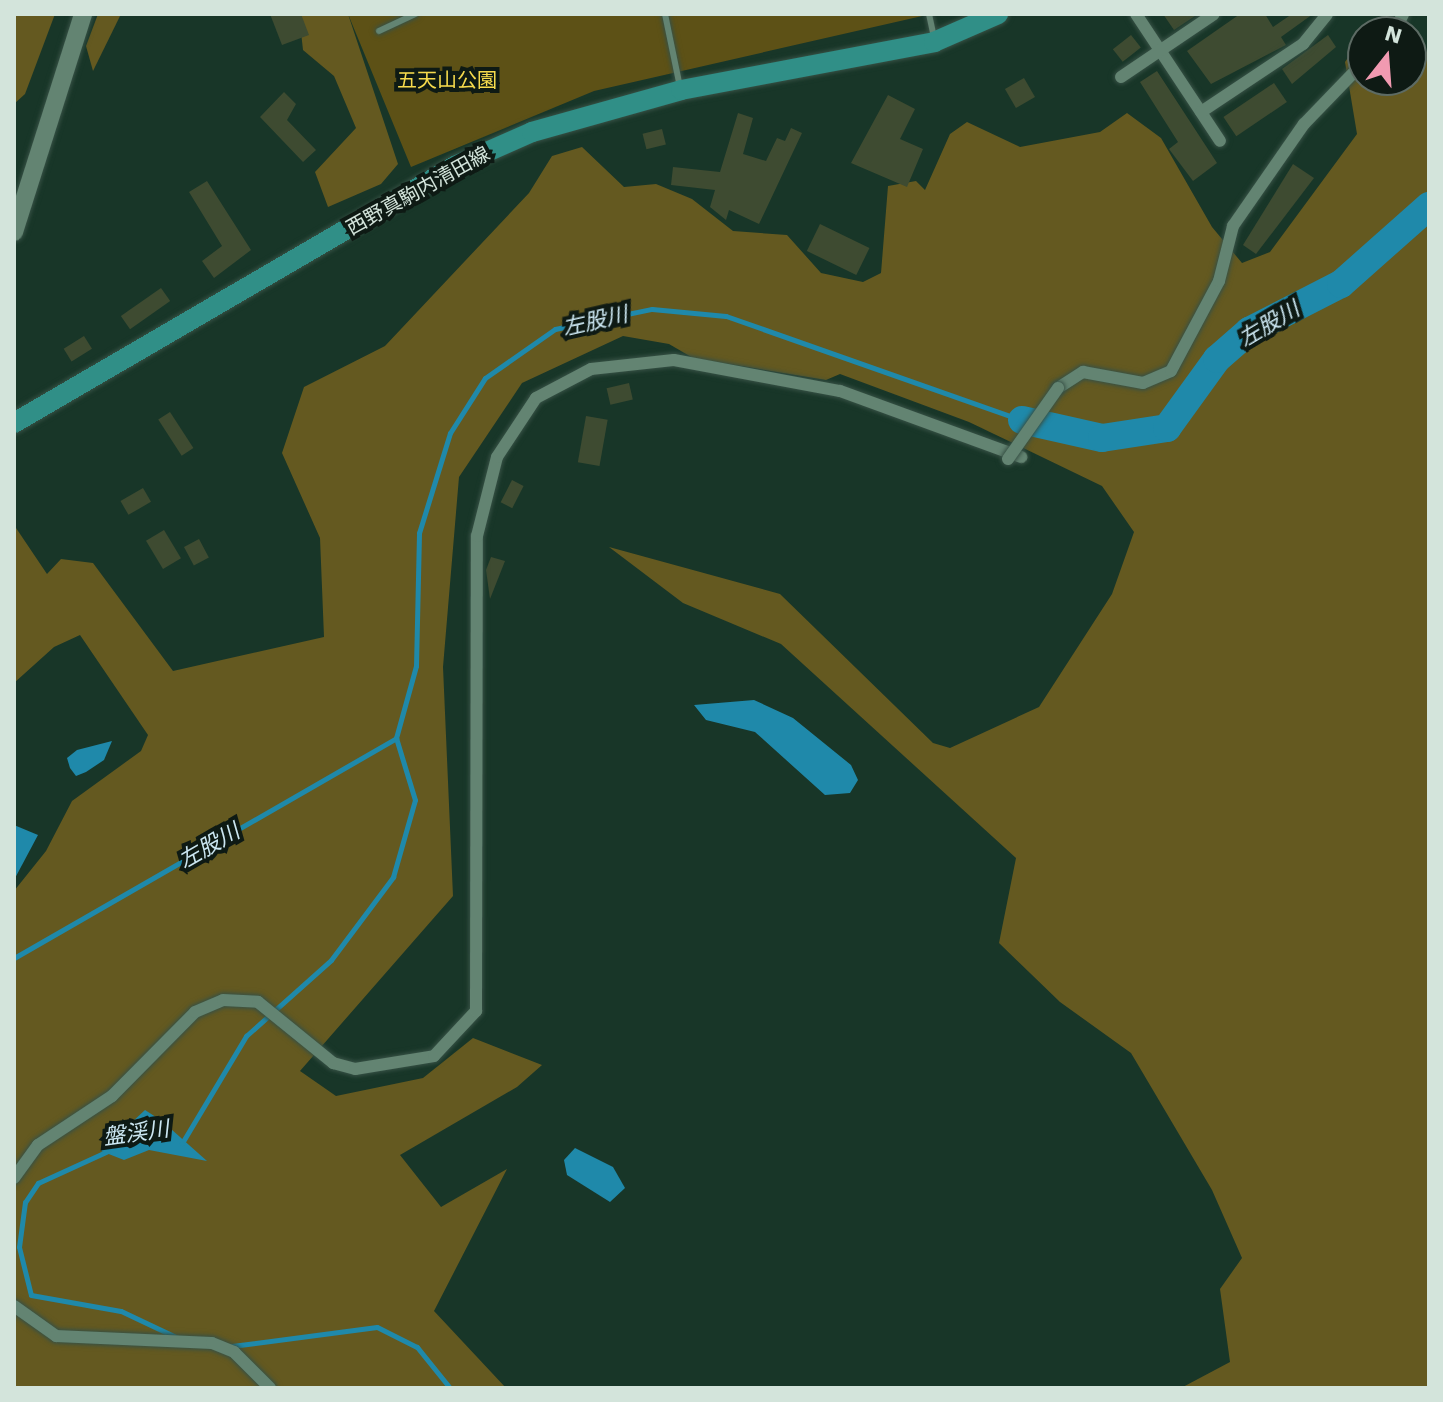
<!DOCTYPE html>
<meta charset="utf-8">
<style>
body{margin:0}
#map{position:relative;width:1443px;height:1402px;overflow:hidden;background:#183628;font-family:"Work Sans","Noto Sans JP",sans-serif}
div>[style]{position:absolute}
.green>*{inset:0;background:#5d5116}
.forest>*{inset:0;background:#645920}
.water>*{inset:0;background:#1f89aa}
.stream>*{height:5px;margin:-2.5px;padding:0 2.5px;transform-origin:2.5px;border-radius:2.5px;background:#1f89aa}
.river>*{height:28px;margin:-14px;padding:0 14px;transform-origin:14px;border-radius:14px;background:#1f89aa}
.building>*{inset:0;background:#3e4b31;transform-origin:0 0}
.roads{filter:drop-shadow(0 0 2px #375145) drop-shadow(0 0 2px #375145)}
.lane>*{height:6px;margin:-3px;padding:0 3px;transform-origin:3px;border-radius:3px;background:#638472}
.street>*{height:12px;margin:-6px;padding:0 6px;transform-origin:6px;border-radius:6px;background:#638472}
.secondary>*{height:18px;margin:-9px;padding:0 9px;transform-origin:9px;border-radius:9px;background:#638472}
.primary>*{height:20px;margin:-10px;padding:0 10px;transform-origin:10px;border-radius:10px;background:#308f87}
.bridges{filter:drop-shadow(0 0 2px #375145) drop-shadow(0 0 2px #375145)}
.street-bridge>*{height:12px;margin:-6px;padding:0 6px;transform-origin:6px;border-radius:6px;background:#638472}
span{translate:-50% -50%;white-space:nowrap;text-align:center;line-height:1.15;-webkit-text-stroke:8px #0e1a14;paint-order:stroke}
.park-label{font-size:20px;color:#f6db4d}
.street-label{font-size:20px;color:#d3e4db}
.water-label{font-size:22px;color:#cce7f2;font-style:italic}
.frame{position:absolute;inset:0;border:16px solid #d3e4db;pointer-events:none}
.north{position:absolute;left:1347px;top:16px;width:80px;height:80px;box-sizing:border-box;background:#0e1a14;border:2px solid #5d6b64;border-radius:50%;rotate:17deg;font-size:22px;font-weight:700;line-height:32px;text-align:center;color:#d3e4db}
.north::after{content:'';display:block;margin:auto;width:28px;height:36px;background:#f19ab1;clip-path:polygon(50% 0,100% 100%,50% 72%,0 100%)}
</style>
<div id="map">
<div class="green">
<div style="clip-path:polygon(348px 14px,931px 14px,594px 91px,411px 167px)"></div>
</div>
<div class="forest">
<div style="clip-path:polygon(14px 14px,55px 14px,25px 94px,14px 104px)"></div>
<div style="clip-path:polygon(98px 14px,121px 14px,93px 71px,86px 46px)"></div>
<div style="clip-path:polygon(299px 14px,348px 14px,398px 164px,381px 184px,328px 207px,315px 172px,356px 128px,334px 76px,303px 50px)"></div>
<div style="clip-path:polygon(1363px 35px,1363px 80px,1411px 80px,1411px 42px,1429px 54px,1429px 1388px,1181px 1388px,1230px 1362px,1220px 1289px,1242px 1258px,1212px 1190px,1131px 1053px,1060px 1002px,999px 943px,1016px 858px,781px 644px,683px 603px,609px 547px,780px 594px,933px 743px,950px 748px,1039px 707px,1112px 594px,1134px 532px,1102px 486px,969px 422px,840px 374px,826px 380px,693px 358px,669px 344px,623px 336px,522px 383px,459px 477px,443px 667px,453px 896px,300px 1071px,336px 1096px,423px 1078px,473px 1038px,542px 1065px,517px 1087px,400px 1155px,441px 1207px,507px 1169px,434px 1311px,506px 1388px,14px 1388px,14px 891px,46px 851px,72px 801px,141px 751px,148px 735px,80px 635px,54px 647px,14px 683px,14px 525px,47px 574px,61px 559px,93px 563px,173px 671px,324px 637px,320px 538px,282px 453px,304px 387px,385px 346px,529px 193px,552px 156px,582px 147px,624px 187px,656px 184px,692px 199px,733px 231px,787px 235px,821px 273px,863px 282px,881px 273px,888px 186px,916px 181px,925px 190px,950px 134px,967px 122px,1020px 147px,1100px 132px,1127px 113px,1161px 138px,1212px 227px,1242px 263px,1270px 252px,1357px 134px,1345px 62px)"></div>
</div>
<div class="water">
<div style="clip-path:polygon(754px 700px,793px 718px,851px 765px,858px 780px,850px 793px,825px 795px,755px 732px,706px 720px,694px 705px)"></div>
<div style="clip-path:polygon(112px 741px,104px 760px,86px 772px,76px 776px,70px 768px,67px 758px,77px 750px)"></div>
<div style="clip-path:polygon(14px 825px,38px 835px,14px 880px)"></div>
<div style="clip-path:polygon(145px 1110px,162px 1121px,207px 1161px,149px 1150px,124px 1160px,101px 1151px)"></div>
<div style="clip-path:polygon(575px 1148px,613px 1167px,625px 1188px,610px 1202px,567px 1175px,564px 1160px)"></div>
</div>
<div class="stream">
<div style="left:14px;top:958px;width:441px;rotate:-29.9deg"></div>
<div style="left:396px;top:738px;width:75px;rotate:-74.5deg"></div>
<div style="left:416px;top:666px;width:133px;rotate:-88.7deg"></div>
<div style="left:419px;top:533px;width:105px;rotate:-72.8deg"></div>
<div style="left:450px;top:433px;width:65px;rotate:-57.5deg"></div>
<div style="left:485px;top:378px;width:85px;rotate:-35deg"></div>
<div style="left:555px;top:329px;width:99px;rotate:-11.7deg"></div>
<div style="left:652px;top:309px;width:74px;rotate:5.4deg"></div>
<div style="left:726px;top:316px;width:314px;rotate:19.4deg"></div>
<div style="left:182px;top:1143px;width:125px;rotate:-59.1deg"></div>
<div style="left:246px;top:1036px;width:114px;rotate:-41.8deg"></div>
<div style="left:331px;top:960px;width:104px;rotate:-53.2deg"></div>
<div style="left:393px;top:877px;width:80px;rotate:-74.1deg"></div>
<div style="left:415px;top:800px;width:65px;rotate:-107deg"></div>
<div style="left:108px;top:1151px;width:77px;rotate:155.4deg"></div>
<div style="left:38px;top:1183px;width:23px;rotate:124deg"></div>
<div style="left:25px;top:1202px;width:45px;rotate:97.6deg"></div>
<div style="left:19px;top:1247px;width:49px;rotate:76deg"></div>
<div style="left:31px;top:1295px;width:91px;rotate:10.1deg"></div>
<div style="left:121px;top:1311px;width:63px;rotate:25.3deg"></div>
<div style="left:232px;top:1346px;width:146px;rotate:-7.5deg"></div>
<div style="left:377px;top:1327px;width:45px;rotate:26.6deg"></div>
<div style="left:417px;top:1347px;width:53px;rotate:51.2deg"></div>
</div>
<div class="river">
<div style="left:1022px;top:420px;width:82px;rotate:12.7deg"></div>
<div style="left:1102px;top:438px;width:66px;rotate:-8.7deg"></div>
<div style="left:1167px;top:428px;width:85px;rotate:-54.1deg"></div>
<div style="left:1217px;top:359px;width:43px;rotate:-41.2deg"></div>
<div style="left:1249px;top:331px;width:103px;rotate:-27.1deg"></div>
<div style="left:1341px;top:284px;width:118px;rotate:-41.6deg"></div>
</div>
<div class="building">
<div style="clip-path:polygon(270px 14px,301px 14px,309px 35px,282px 45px)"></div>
<div style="clip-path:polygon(1163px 14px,1198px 14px,1174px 30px)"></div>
<div style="clip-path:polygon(1240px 14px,1265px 14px,1273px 27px,1292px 14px,1313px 14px,1281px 37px,1286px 45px,1211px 84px,1187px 51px)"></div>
<div style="left:1131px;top:35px;width:16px;height:23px;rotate:52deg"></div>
<div style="clip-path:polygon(1328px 35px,1336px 47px,1292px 84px,1282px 69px)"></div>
<div style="clip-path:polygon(1157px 71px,1217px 163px,1193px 181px,1169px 149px,1178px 142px,1140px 82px)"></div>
<div style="left:1024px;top:78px;width:22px;height:22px;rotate:60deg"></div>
<div style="left:1274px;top:83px;width:23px;height:61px;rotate:56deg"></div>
<div style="clip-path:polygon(284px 92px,296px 104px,287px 120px,316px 150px,303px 162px,260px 117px)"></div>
<div style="clip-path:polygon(888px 95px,915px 109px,900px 139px,923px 149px,907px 187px,851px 163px)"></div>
<div style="clip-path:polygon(738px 113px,753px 118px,743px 154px,766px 161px,777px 138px,785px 141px,791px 128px,802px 133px,759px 224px,729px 210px,726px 220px,710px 207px,715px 190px,671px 185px,673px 167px,720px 172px)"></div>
<div style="left:662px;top:129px;width:16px;height:20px;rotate:76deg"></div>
<div style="clip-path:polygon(1293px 164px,1314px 178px,1256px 254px,1243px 245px)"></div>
<div style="clip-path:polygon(207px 181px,251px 250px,214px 278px,202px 261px,222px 246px,189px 192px)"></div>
<div style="left:820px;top:224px;width:55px;height:30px;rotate:26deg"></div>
<div style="left:161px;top:288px;width:16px;height:49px;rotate:55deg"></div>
<div style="left:84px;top:336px;width:15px;height:24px;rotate:58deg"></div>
<div style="left:629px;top:383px;width:17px;height:23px;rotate:77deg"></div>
<div style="left:170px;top:412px;width:43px;height:14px;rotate:57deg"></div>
<div style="left:586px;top:416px;width:22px;height:47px;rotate:10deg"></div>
<div style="left:512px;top:480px;width:13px;height:25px;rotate:27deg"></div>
<div style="left:143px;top:488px;width:16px;height:26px;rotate:60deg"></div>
<div style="left:164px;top:530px;width:33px;height:21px;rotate:59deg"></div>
<div style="left:199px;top:539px;width:21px;height:17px;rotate:62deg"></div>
<div style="clip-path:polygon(491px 557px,505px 561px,490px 599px,486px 570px)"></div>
</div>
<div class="roads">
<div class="lane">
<div style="left:665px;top:14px;width:75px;rotate:78.4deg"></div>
<div style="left:929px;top:14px;width:25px;rotate:78deg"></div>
<div style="left:379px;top:31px;width:40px;rotate:-25deg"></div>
</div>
<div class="street">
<div style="left:1136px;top:14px;width:152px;rotate:56.5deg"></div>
<div style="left:1394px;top:32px;width:20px;rotate:-63deg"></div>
<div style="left:1121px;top:77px;width:112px;rotate:-34.1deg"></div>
<div style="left:1201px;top:112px;width:123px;rotate:-33.7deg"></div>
<div style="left:1303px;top:44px;width:38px;rotate:-51deg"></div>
<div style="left:1058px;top:388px;width:30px;rotate:-33deg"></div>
<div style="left:1083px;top:372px;width:61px;rotate:10.4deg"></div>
<div style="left:1143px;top:383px;width:30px;rotate:-23deg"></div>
<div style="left:1171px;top:371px;width:102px;rotate:-61.9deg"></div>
<div style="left:1219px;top:281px;width:57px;rotate:-75.7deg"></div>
<div style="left:1233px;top:226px;width:124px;rotate:-55.2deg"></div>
<div style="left:1304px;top:124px;width:85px;rotate:-46deg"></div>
<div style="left:14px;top:1178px;width:41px;rotate:-54deg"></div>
<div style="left:38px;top:1145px;width:89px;rotate:-33.5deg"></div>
<div style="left:112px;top:1096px;width:118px;rotate:-45.3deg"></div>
<div style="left:195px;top:1012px;width:30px;rotate:-23deg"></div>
<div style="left:223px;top:1000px;width:35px;rotate:3deg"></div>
<div style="left:258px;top:1002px;width:97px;rotate:39.1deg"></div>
<div style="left:333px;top:1063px;width:23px;rotate:15deg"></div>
<div style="left:355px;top:1069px;width:80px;rotate:-9.3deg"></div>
<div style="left:434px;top:1056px;width:62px;rotate:-47deg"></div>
<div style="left:476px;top:1011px;width:475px;rotate:-89.9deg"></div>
<div style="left:477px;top:536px;width:81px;rotate:-75.8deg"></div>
<div style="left:497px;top:457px;width:71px;rotate:-56.5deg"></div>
<div style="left:536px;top:398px;width:62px;rotate:-27.8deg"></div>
<div style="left:591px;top:369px;width:83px;rotate:-6.2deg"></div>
<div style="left:674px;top:360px;width:169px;rotate:10.6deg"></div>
<div style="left:840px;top:391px;width:193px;rotate:20deg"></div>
<div style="left:14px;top:1306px;width:52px;rotate:35.5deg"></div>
<div style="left:56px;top:1336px;width:156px;rotate:2.6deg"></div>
<div style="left:212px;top:1343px;width:24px;rotate:22deg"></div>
<div style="left:234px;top:1352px;width:51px;rotate:45deg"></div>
</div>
<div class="secondary">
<div style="left:14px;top:232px;width:229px;rotate:-72.4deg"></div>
</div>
<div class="primary">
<div style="left:14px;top:423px;width:510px;rotate:-30.23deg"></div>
<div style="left:455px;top:166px;width:84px;rotate:-23.8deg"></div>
<div style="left:532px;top:132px;width:155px;rotate:-15.7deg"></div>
<div style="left:681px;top:90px;width:258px;rotate:-10.7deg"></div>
<div style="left:934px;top:42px;width:70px;rotate:-23.6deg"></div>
</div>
</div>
<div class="bridges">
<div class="street-bridge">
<div style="left:1008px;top:459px;width:87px;rotate:-54.8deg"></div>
</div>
</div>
<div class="park-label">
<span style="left:447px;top:80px">五天山公園</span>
</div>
<div class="street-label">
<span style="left:418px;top:191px;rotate:-29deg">西野真駒内清田線</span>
</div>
<div class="water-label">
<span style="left:595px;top:321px;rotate:-13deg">左股川</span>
<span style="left:1269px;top:324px;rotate:-31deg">左股川</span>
<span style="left:209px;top:846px;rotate:-30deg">左股川</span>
<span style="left:136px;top:1133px;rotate:-8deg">盤渓川</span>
</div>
<div class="frame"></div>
<div class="north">N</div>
</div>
